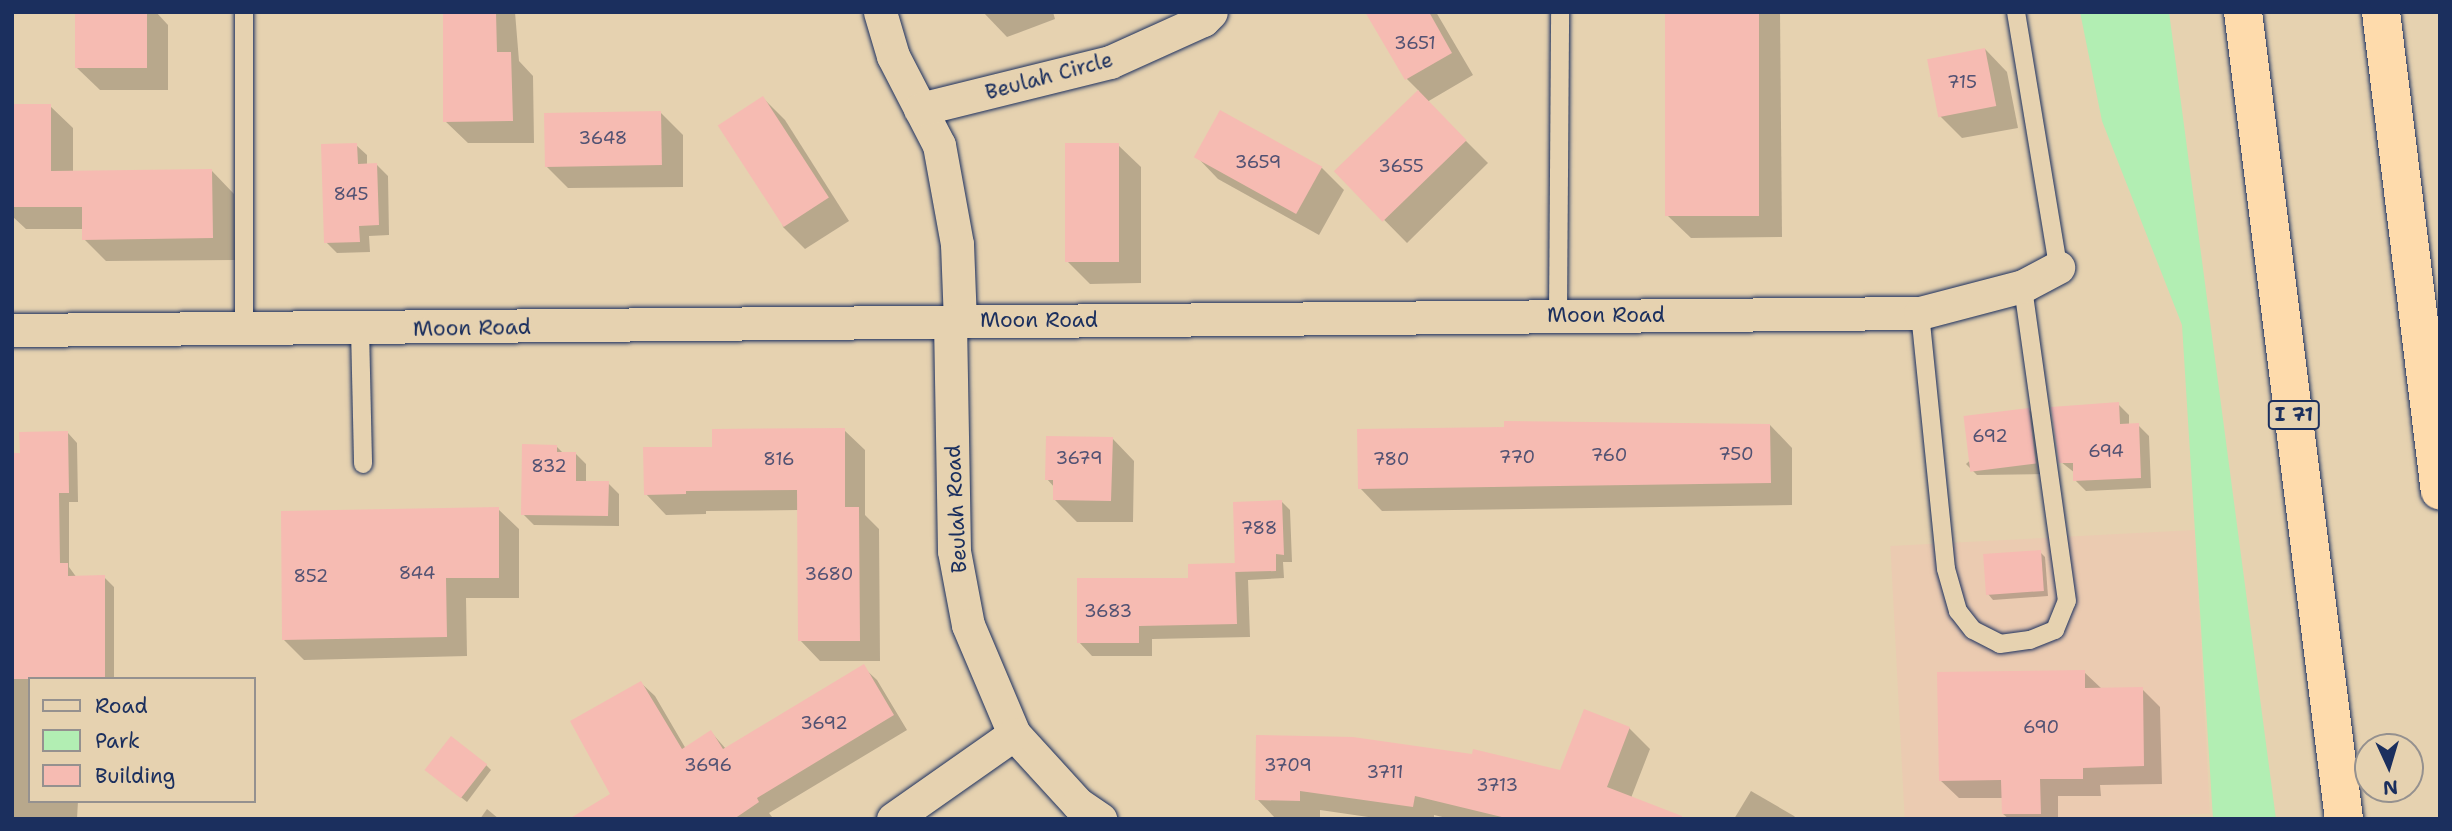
<!DOCTYPE html>
<style>
body{margin:0}
#map{position:relative;width:2452px;height:831px;overflow:hidden;background:#e6d2b0;font-family:"Shantell Sans",sans-serif}
div>[style]{position:absolute}
.built>*{inset:0;background:#ebcbb1;transform-origin:0 0}
.green>*{inset:0;background:#b2eeb3}
.shadow>*{inset:0;background:#0003}
.building>*{inset:0;background:#f6bbb2;transform-origin:0 0}
.roads{filter:drop-shadow(0 0 2px #1b2f5e) drop-shadow(0 0 2px #1b2f5e)}
.lane>*{height:18px;margin:-9px;padding:0 9px;transform-origin:9px;border-radius:9px;background:#e6d2b0}
.street>*{height:33px;margin:-16.5px;padding:0 16.5px;transform-origin:16.5px;border-radius:16.5px;background:#e6d2b0}
.highway>*{height:38px;margin:-19px;padding:0 19px;transform-origin:19px;border-radius:19px;background:#fedbac}
span{translate:-50% -50%;white-space:nowrap;text-align:center;line-height:1.15;-webkit-text-stroke:5px #e6d2b0;paint-order:stroke}
.number-label{font-size:18px;color:#525273}
.number-label span{-webkit-text-stroke-width:0}
.shield-label span{padding:2px 5px;background:#e6d2b0;border:2px solid;border-radius:5px;-webkit-text-stroke-width:0}
.shield-label{font-size:19px;color:#1b2f5e;font-weight:700}
.street-label{font-size:21px;color:#1b2f5e}
.frame{position:absolute;inset:0;border:14px solid #1b2f5e;pointer-events:none}
.legend{position:absolute;left:28px;top:677px;width:228px;height:126px;box-sizing:border-box;background:#e6d2b0;border:2px solid #95918f;margin:0;padding:9px 12px;list-style:none;font-size:21px;color:#1b2f5e}
.legend li{display:flex;align-items:center;gap:14px;height:35px}
.legend b{width:35px;border:2px solid #95918f}
.north{position:absolute;left:2354px;top:733px;width:70px;height:70px;box-sizing:border-box;background:#e6d2b0;border:2px solid #95918f;border-radius:50%;rotate:176deg;font-size:19px;font-weight:700;line-height:28px;text-align:center;color:#1b2f5e}
.north::after{content:'';display:block;margin:auto;width:24px;height:32px;background:#1b2f5e;clip-path:polygon(50% 0,100% 100%,50% 72%,0 100%)}
</style>
<div id="map">
<div class="built">
<div style="left:2195px;top:530px;width:284px;height:305px;rotate:87deg"></div>
</div>
<div class="green">
<div style="clip-path:polygon(2080px 12px,2169px 12px,2276px 819px,2213px 819px,2182px 325px,2102px 121px)"></div>
</div>
<div class="shadow">
<div style="clip-path:polygon(77px 12px,156px 12px,168px 25px,168px 90px,100px 90px,77px 68px)"></div>
<div style="clip-path:polygon(445px 12px,515px 12px,519px 61px,533px 76px,534px 143px,468px 143px,445px 121px)"></div>
<div style="clip-path:polygon(983px 12px,1053px 12px,1055px 19px,1007px 37px)"></div>
<div style="clip-path:polygon(1368px 12px,1436px 12px,1473px 75px,1427px 102px,1488px 163px,1407px 243px,1337px 172px,1419px 91px,1406px 78px)"></div>
<div style="clip-path:polygon(1667px 12px,1780px 12px,1782px 237px,1691px 238px,1668px 216px)"></div>
<div style="clip-path:polygon(1985px 49px,2007px 72px,2018px 128px,1962px 138px,1940px 116px)"></div>
<div style="clip-path:polygon(763px 98px,785px 120px,849px 221px,805px 249px,783px 227px)"></div>
<div style="clip-path:polygon(12px 106px,50px 106px,73px 128px,73px 172px,212px 171px,234px 194px,235px 260px,106px 261px,84px 239px,84px 229px,26px 229px,12px 216px)"></div>
<div style="clip-path:polygon(660px 112px,683px 135px,683px 187px,568px 188px,546px 166px)"></div>
<div style="clip-path:polygon(356px 145px,367px 155px,367px 165px,377px 165px,388px 176px,389px 235px,369px 236px,370px 252px,337px 253px,326px 242px)"></div>
<div style="clip-path:polygon(1118px 145px,1141px 167px,1141px 283px,1090px 284px,1067px 261px)"></div>
<div style="clip-path:polygon(1196px 156px,1322px 168px,1344px 190px,1319px 235px,1218px 179px)"></div>
<div style="clip-path:polygon(2118px 404px,2129px 415px,2129px 425px,2138px 425px,2149px 436px,2151px 488px,2086px 491px,2075px 480px,2075px 473px,2061px 462px)"></div>
<div style="clip-path:polygon(2028px 409px,2039px 420px,2046px 474px,1977px 475px,1966px 464px)"></div>
<div style="clip-path:polygon(1770px 425px,1792px 448px,1792px 505px,1382px 511px,1360px 488px)"></div>
<div style="clip-path:polygon(844px 430px,865px 450px,865px 515px,879px 529px,880px 661px,820px 661px,800px 640px,799px 510px,706px 511px,706px 514px,666px 515px,646px 494px,714px 449px)"></div>
<div style="clip-path:polygon(68px 433px,77px 443px,78px 502px,69px 502px,69px 567px,77px 578px,104px 577px,114px 587px,114px 679px,30px 679px,30px 801px,78px 801px,77px 819px,12px 819px,12px 455px,21px 454px)"></div>
<div style="clip-path:polygon(1112px 438px,1134px 461px,1133px 522px,1077px 522px,1055px 500px,1055px 488px,1047px 479px)"></div>
<div style="clip-path:polygon(556px 446px,564px 454px,576px 454px,586px 464px,586px 483px,608px 483px,619px 494px,619px 526px,534px 525px,523px 514px)"></div>
<div style="clip-path:polygon(1282px 502px,1290px 510px,1292px 562px,1283px 562px,1284px 578px,1248px 580px,1250px 637px,1152px 639px,1152px 656px,1092px 656px,1079px 642px,1190px 580px,1234px 565px)"></div>
<div style="clip-path:polygon(498px 509px,519px 529px,519px 598px,466px 598px,467px 656px,304px 660px,284px 640px)"></div>
<div style="clip-path:polygon(2040px 552px,2045px 557px,2048px 596px,1993px 600px,1988px 594px)"></div>
<div style="clip-path:polygon(863px 667px,877px 680px,907px 730px,769px 813px,772px 817px,768px 819px,605px 819px,641px 683px,655px 696px,686px 749px,711px 732px,726px 749px)"></div>
<div style="clip-path:polygon(2084px 672px,2102px 689px,2142px 689px,2160px 707px,2162px 784px,2100px 785px,2101px 796px,2058px 796px,2058px 819px,2009px 819px,2003px 814px,2003px 798px,1959px 798px,1940px 780px)"></div>
<div style="clip-path:polygon(1585px 712px,1629px 728px,1650px 749px,1631px 798px,1652px 819px,1451px 819px,1434px 815px,1434px 819px,1382px 819px,1320px 810px,1320px 819px,1276px 819px,1257px 799px,1258px 737px,1561px 772px)"></div>
<div style="clip-path:polygon(486px 765px,491px 770px,467px 802px,433px 775px)"></div>
<div style="clip-path:polygon(1751px 791px,1794px 816px,1797px 819px,1734px 819px)"></div>
<div style="clip-path:polygon(487px 809px,499px 819px,480px 819px)"></div>
</div>
<div class="building">
<div style="left:75px;top:12px;width:72px;height:56px"></div>
<div style="clip-path:polygon(443px 12px,496px 12px,497px 52px,511px 52px,513px 121px,443px 122px)"></div>
<div style="clip-path:polygon(1365px 12px,1429px 12px,1452px 53px,1405px 80px)"></div>
<div style="left:1665px;top:12px;width:94px;height:204px"></div>
<div style="left:1985px;top:48px;width:59px;height:59px;rotate:79deg"></div>
<div style="left:1418px;top:90px;width:70px;height:117px;rotate:46deg"></div>
<div style="left:763px;top:96px;width:121px;height:54px;rotate:57deg"></div>
<div style="clip-path:polygon(12px 104px,51px 104px,51px 171px,212px 169px,213px 238px,82px 240px,82px 207px,12px 207px)"></div>
<div style="left:1220px;top:110px;width:117px;height:54px;rotate:29deg"></div>
<div style="left:661px;top:111px;width:54px;height:117px;rotate:89deg"></div>
<div style="clip-path:polygon(357px 143px,358px 164px,377px 163px,379px 225px,359px 226px,360px 242px,324px 243px,321px 144px)"></div>
<div style="left:1065px;top:143px;width:54px;height:119px"></div>
<div style="clip-path:polygon(2119px 402px,2120px 424px,2139px 423px,2141px 478px,2073px 481px,2073px 463px,2059px 463px,2051px 407px)"></div>
<div style="left:2029px;top:408px;width:56px;height:66px;rotate:83deg"></div>
<div style="clip-path:polygon(1504px 421px,1770px 424px,1771px 483px,1358px 489px,1357px 429px,1504px 427px)"></div>
<div style="clip-path:polygon(845px 428px,845px 507px,859px 507px,860px 641px,798px 641px,797px 490px,686px 491px,686px 494px,644px 495px,643px 447px,712px 447px,712px 429px)"></div>
<div style="clip-path:polygon(68px 431px,69px 493px,59px 493px,60px 563px,68px 563px,68px 576px,105px 575px,105px 679px,12px 679px,12px 453px,20px 453px,19px 432px)"></div>
<div style="clip-path:polygon(1046px 436px,1113px 437px,1111px 501px,1053px 500px,1053px 480px,1045px 480px)"></div>
<div style="clip-path:polygon(522px 444px,557px 445px,557px 452px,576px 452px,576px 481px,609px 481px,608px 516px,521px 515px)"></div>
<div style="clip-path:polygon(1282px 500px,1284px 555px,1276px 554px,1276px 571px,1235px 572px,1233px 502px)"></div>
<div style="clip-path:polygon(499px 507px,499px 578px,446px 578px,447px 637px,282px 640px,281px 511px)"></div>
<div style="left:2041px;top:550px;width:41px;height:58px;rotate:86deg"></div>
<div style="clip-path:polygon(1235px 563px,1237px 624px,1139px 626px,1139px 643px,1077px 643px,1077px 578px,1188px 578px,1188px 564px)"></div>
<div style="clip-path:polygon(864px 664px,894px 715px,757px 798px,759px 802px,734px 819px,569px 819px,610px 794px,570px 721px,641px 681px,682px 749px,711px 730px,723px 749px)"></div>
<div style="clip-path:polygon(2085px 670px,2085px 688px,2143px 687px,2144px 766px,2083px 768px,2083px 779px,2040px 779px,2041px 814px,2002px 814px,2001px 780px,1939px 781px,1937px 672px)"></div>
<div style="clip-path:polygon(1584px 709px,1630px 727px,1607px 787px,1682px 816px,1682px 819px,1510px 819px,1415px 796px,1413px 807px,1300px 791px,1300px 801px,1255px 800px,1256px 735px,1353px 737px,1472px 754px,1473px 749px,1560px 770px)"></div>
<div style="left:451px;top:736px;width:46px;height:43px;rotate:38deg"></div>
</div>
<div class="roads">
<div class="lane">
<div style="left:2016px;top:12px;width:258px;rotate:80.6deg"></div>
<div style="left:1920px;top:313px;width:257px;rotate:84.2deg"></div>
<div style="left:1946px;top:569px;width:44px;rotate:74.1deg"></div>
<div style="left:1958px;top:611px;width:24px;rotate:52deg"></div>
<div style="left:1973px;top:630px;width:30px;rotate:27deg"></div>
<div style="left:2000px;top:644px;width:30px;rotate:-8deg"></div>
<div style="left:2030px;top:640px;width:27px;rotate:-22deg"></div>
<div style="left:2055px;top:630px;width:31px;rotate:-68deg"></div>
<div style="left:2067px;top:601px;width:318px;rotate:-98deg"></div>
<div style="left:1558px;top:316px;width:304px;rotate:-89.6deg"></div>
<div style="left:244px;top:329px;width:317px;rotate:-90deg"></div>
<div style="left:360px;top:329px;width:135px;rotate:88.7deg"></div>
</div>
<div class="street">
<div style="left:880px;top:12px;width:46px;rotate:73.5deg"></div>
<div style="left:893px;top:56px;width:100px;rotate:62.7deg"></div>
<div style="left:939px;top:145px;width:101px;rotate:79.7deg"></div>
<div style="left:957px;top:244px;width:77px;rotate:87.8deg"></div>
<div style="left:920px;top:109px;width:196px;rotate:-13.9deg"></div>
<div style="left:1110px;top:62px;width:102px;rotate:-24.3deg"></div>
<div style="left:1203px;top:20px;width:11px;rotate:-45deg"></div>
<div style="left:950px;top:321px;width:230px;rotate:89deg"></div>
<div style="left:954px;top:551px;width:75px;rotate:79.3deg"></div>
<div style="left:968px;top:625px;width:118px;rotate:67.1deg"></div>
<div style="left:1014px;top:734px;width:95px;rotate:47.6deg"></div>
<div style="left:1078px;top:804px;width:27px;rotate:34deg"></div>
<div style="left:12px;top:330px;width:1908px;rotate:-0.51deg"></div>
<div style="left:1920px;top:313px;width:106px;rotate:-14.7deg"></div>
<div style="left:2023px;top:286px;width:40px;rotate:-28deg"></div>
<div style="left:893px;top:819px;width:148px;rotate:-35.1deg"></div>
</div>
<div class="highway">
<div style="left:2243px;top:12px;width:813px;rotate:82.87deg"></div>
<div style="left:2381px;top:12px;width:482px;rotate:83deg"></div>
</div>
</div>
<div class="number-label">
<span style="left:1415px;top:43px">3651</span>
<span style="left:1962px;top:82px">715</span>
<span style="left:603px;top:138px">3648</span>
<span style="left:1258px;top:162px">3659</span>
<span style="left:1401px;top:166px">3655</span>
<span style="left:351px;top:194px">845</span>
<span style="left:1990px;top:436px">692</span>
<span style="left:2106px;top:451px">694</span>
<span style="left:1736px;top:454px">750</span>
<span style="left:1609px;top:455px">760</span>
<span style="left:1517px;top:457px">770</span>
<span style="left:1079px;top:458px">3679</span>
<span style="left:779px;top:459px">816</span>
<span style="left:1391px;top:459px">780</span>
<span style="left:549px;top:466px">832</span>
<span style="left:1259px;top:528px">788</span>
<span style="left:417px;top:573px">844</span>
<span style="left:829px;top:574px">3680</span>
<span style="left:311px;top:576px">852</span>
<span style="left:1108px;top:611px">3683</span>
<span style="left:824px;top:723px">3692</span>
<span style="left:2041px;top:727px">690</span>
<span style="left:708px;top:765px">3696</span>
<span style="left:1288px;top:765px">3709</span>
<span style="left:1385px;top:772px">3711</span>
<span style="left:1497px;top:785px">3713</span>
</div>
<div class="shield-label">
<span style="left:2294px;top:415px">I 71</span>
</div>
<div class="street-label">
<span style="left:1049px;top:76px;rotate:-15deg">Beulah Circle</span>
<span style="left:1606px;top:315px">Moon Road</span>
<span style="left:1039px;top:320px">Moon Road</span>
<span style="left:472px;top:328px;rotate:-1deg">Moon Road</span>
<span style="left:956px;top:509px;rotate:-93deg">Beulah Road</span>
</div>
<div class="frame"></div>
<ul class="legend">
<li><b style="height:9px;background:#e6d2b0"></b>Road</li>
<li><b style="height:19px;background:#b2eeb3"></b>Park</li>
<li><b style="height:19px;background:#f6bbb2"></b>Building</li>
</ul>
<div class="north">N</div>
</div>
